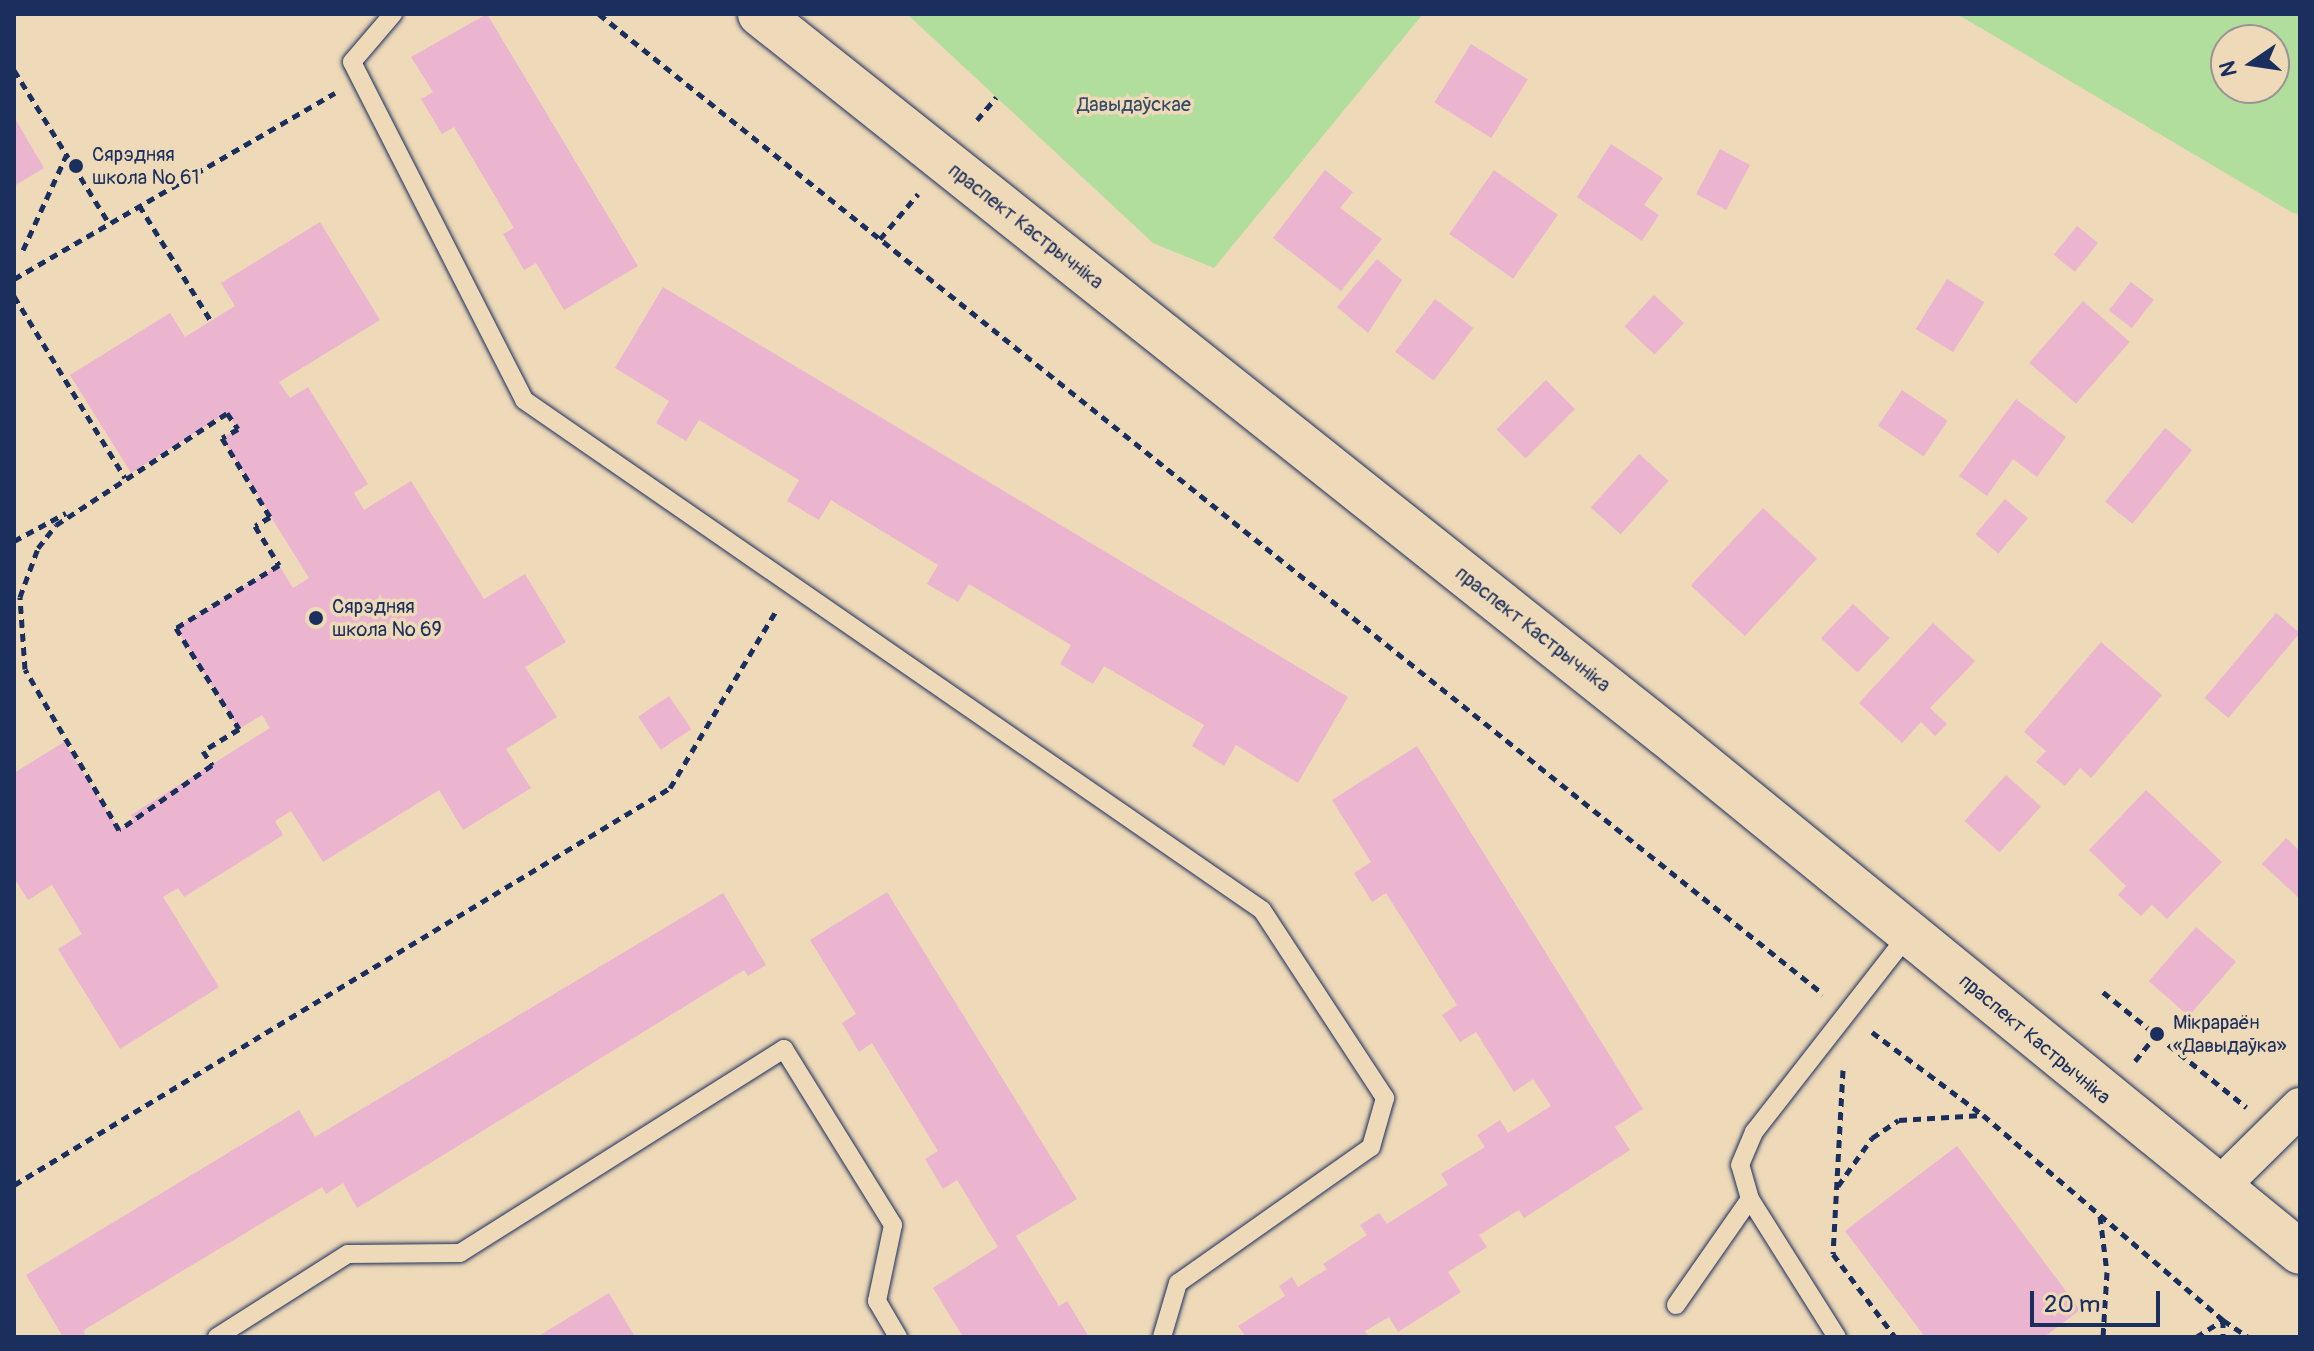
<!DOCTYPE html>
<meta charset="utf-8">
<style>
body{margin:0}
#map{position:relative;width:2314px;height:1351px;overflow:hidden;background:#eed9b8;font-family:Pangolin,sans-serif}
div>[style]{position:absolute}
.green>*{inset:0;background:#b1de9c}
.building>*{inset:0;background:#ebb5cf;transform-origin:0 0}
.path>*{height:5px;margin-top:-2.5px;transform-origin:0;background:repeating-linear-gradient(90deg,#1b2f5e 0 8px,transparent 0 14px)}
.roads{filter:drop-shadow(0 0 2px #1b2f5e) drop-shadow(0 0 2px #1b2f5e)}
.service>*{height:18px;margin:-9px;padding:0 9px;transform-origin:9px;border-radius:9px;background:#eed9b8}
.minor>*{height:38px;margin:-19px;padding:0 19px;transform-origin:19px;border-radius:19px;background:#eed9b8}
.secondary>*{height:44px;margin:-22px;padding:0 22px;transform-origin:22px;border-radius:22px;background:#eed9b8}
.dots>*{width:22px;height:22px;translate:-50% -50%;box-sizing:border-box;border:4px solid #eed9b8;border-radius:50%}
span{translate:-50% -50%;white-space:nowrap;text-align:center;line-height:1.15;-webkit-text-stroke:7px #eed9b8;paint-order:stroke}
.park-label{font-size:20px;color:#324967}
.poi-label{font-size:20px;color:#1b2f5e}
.left{translate:0 -50%;text-align:left}
.street-label{font-size:20px;color:#1b2f5e}
.frame{position:absolute;inset:0;border:16px solid #1b2f5e;pointer-events:none}
.north{position:absolute;left:2210px;top:24px;width:80px;height:80px;box-sizing:border-box;background:#eed9b8;border:2px solid #9a9594;border-radius:50%;rotate:257deg;font-size:22px;font-weight:700;line-height:32px;text-align:center;color:#1b2f5e}
.north::after{content:'';display:block;margin:auto;width:28px;height:36px;background:#1b2f5e;clip-path:polygon(50% 0,100% 100%,50% 72%,0 100%)}
.scale{position:absolute;left:2030px;top:1291px;width:130px;height:36px;box-sizing:border-box;border:4px solid #1b2f5e;border-top:0;padding-left:10px;font-size:24px;line-height:28px;white-space:nowrap;color:#1b2f5e;-webkit-text-stroke:6px #eed9b8;paint-order:stroke}
</style>
<div id="map">
<div class="green">
<div style="clip-path:polygon(907px 14px,1423px 14px,1214px 268px,1153px 243px)"></div>
<div style="clip-path:polygon(evenodd,1957px 14px,2300px 14px,2300px 214px,2293px 213px,1957px 14px,2226px 40px,2274px 40px,2274px 88px,2226px 88px,2226px 40px)"></div>
</div>
<div class="building">
<div style="clip-path:polygon(487px 14px,638px 266px,564px 310px,536px 263px,524px 270px,503px 234px,514px 228px,454px 127px,442px 134px,421px 99px,433px 92px,411px 57px)"></div>
<div style="left:1471px;top:44px;width:67px;height:69px;rotate:32deg"></div>
<div style="clip-path:polygon(14px 117px,44px 168px,14px 186px)"></div>
<div style="clip-path:polygon(1611px 144px,1663px 178px,1644px 205px,1659px 215px,1642px 241px,1577px 197px)"></div>
<div style="left:1720px;top:149px;width:34px;height:51px;rotate:28deg"></div>
<div style="clip-path:polygon(1325px 170px,1353px 192px,1340px 208px,1382px 239px,1341px 291px,1273px 238px)"></div>
<div style="left:1494px;top:170px;width:78px;height:78px;rotate:35deg"></div>
<div style="clip-path:polygon(320px 222px,380px 320px,279px 382px,290px 398px,308px 387px,368px 484px,354px 493px,364px 510px,411px 481px,484px 599px,525px 574px,566px 642px,525px 667px,557px 717px,506px 749px,531px 788px,463px 830px,439px 790px,323px 862px,291px 811px,275px 821px,283px 835px,184px 897px,178px 888px,163px 897px,219px 987px,120px 1049px,58px 949px,82px 934px,52px 885px,28px 900px,14px 878px,14px 773px,64px 742px,119px 830px,134px 820px,131px 815px,270px 728px,262px 715px,239px 729px,176px 628px,279px 565px,293px 588px,309px 578px,222px 438px,238px 429px,227px 413px,131px 473px,70px 375px,170px 313px,185px 337px,235px 306px,221px 283px)"></div>
<div style="left:2077px;top:226px;width:27px;height:37px;rotate:39deg"></div>
<div style="clip-path:polygon(1377px 259px,1402px 280px,1368px 333px,1337px 307px)"></div>
<div style="left:1947px;top:279px;width:44px;height:59px;rotate:32deg"></div>
<div style="left:2131px;top:282px;width:29px;height:36px;rotate:38deg"></div>
<div style="clip-path:polygon(663px 287px,1348px 697px,1298px 783px,1236px 745px,1224px 766px,1192px 746px,1204px 725px,1104px 666px,1093px 684px,1060px 664px,1071px 645px,969px 584px,958px 602px,927px 584px,938px 565px,831px 500px,819px 520px,787px 501px,799px 480px,699px 420px,686px 441px,656px 423px,669px 401px,615px 368px)"></div>
<div style="left:1654px;top:295px;width:41px;height:43px;rotate:43deg"></div>
<div style="left:1435px;top:299px;width:48px;height:66px;rotate:37deg"></div>
<div style="left:2083px;top:301px;width:62px;height:82px;rotate:41deg"></div>
<div style="left:1546px;top:380px;width:41px;height:70px;rotate:45deg"></div>
<div style="left:1902px;top:390px;width:55px;height:43px;rotate:34deg"></div>
<div style="clip-path:polygon(2016px 399px,2066px 437px,2037px 477px,2013px 459px,1987px 496px,1959px 476px)"></div>
<div style="left:2165px;top:428px;width:35px;height:95px;rotate:39deg"></div>
<div style="left:1639px;top:454px;width:40px;height:72px;rotate:42deg"></div>
<div style="left:2005px;top:499px;width:30px;height:46px;rotate:40deg"></div>
<div style="left:1763px;top:508px;width:74px;height:106px;rotate:43deg"></div>
<div style="left:1853px;top:604px;width:50px;height:47px;rotate:43deg"></div>
<div style="left:2276px;top:613px;width:31px;height:111px;rotate:40deg"></div>
<div style="clip-path:polygon(1933px 623px,1975px 661px,1930px 708px,1947px 724px,1935px 736px,1921px 722px,1902px 743px,1859px 703px)"></div>
<div style="clip-path:polygon(2101px 642px,2162px 695px,2091px 778px,2080px 768px,2065px 786px,2036px 762px,2046px 751px,2024px 732px)"></div>
<div style="left:669px;top:696px;width:40px;height:37px;rotate:56deg"></div>
<div style="clip-path:polygon(1417px 746px,1643px 1109px,1615px 1127px,1630px 1150px,1524px 1218px,1519px 1210px,1479px 1235px,1487px 1247px,1448px 1272px,1461px 1292px,1398px 1332px,1389px 1317px,1365px 1331px,1369px 1337px,1246px 1337px,1238px 1326px,1285px 1296px,1279px 1286px,1292px 1277px,1298px 1287px,1327px 1269px,1323px 1264px,1367px 1235px,1360px 1225px,1379px 1213px,1387px 1224px,1448px 1185px,1441px 1174px,1485px 1147px,1477px 1135px,1500px 1120px,1508px 1133px,1551px 1106px,1533px 1079px,1514px 1092px,1476px 1032px,1460px 1042px,1442px 1015px,1457px 1005px,1386px 893px,1372px 902px,1354px 873px,1371px 862px,1332px 800px)"></div>
<div style="left:2006px;top:775px;width:47px;height:62px;rotate:42deg"></div>
<div style="clip-path:polygon(2146px 790px,2222px 862px,2167px 919px,2152px 905px,2141px 916px,2118px 895px,2126px 886px,2089px 850px)"></div>
<div style="clip-path:polygon(2286px 838px,2300px 851px,2300px 899px,2262px 864px)"></div>
<div style="clip-path:polygon(887px 892px,1077px 1199px,1016px 1236px,1059px 1306px,1067px 1301px,1089px 1337px,963px 1337px,933px 1288px,998px 1247px,957px 1180px,943px 1189px,925px 1159px,938px 1151px,872px 1043px,859px 1052px,842px 1023px,856px 1014px,810px 940px)"></div>
<div style="clip-path:polygon(723px 893px,766px 965px,748px 976px,744px 970px,357px 1208px,343px 1183px,326px 1194px,322px 1187px,84px 1330px,85px 1337px,63px 1337px,26px 1275px,299px 1110px,315px 1137px)"></div>
<div style="left:2196px;top:927px;width:53px;height:72px;rotate:41deg"></div>
<div style="clip-path:polygon(1957px 1146px,2080px 1310px,2044px 1337px,1925px 1337px,1845px 1231px)"></div>
<div style="clip-path:polygon(609px 1293px,635px 1337px,537px 1337px)"></div>
</div>
<div class="path">
<div style="left:599px;top:14px;width:1568px;rotate:38.68deg"></div>
<div style="left:14px;top:70px;width:180px;rotate:58.2deg"></div>
<div style="left:977px;top:120px;width:30px;rotate:-50deg"></div>
<div style="left:139px;top:205px;width:137px;rotate:58.2deg"></div>
<div style="left:880px;top:239px;width:59px;rotate:-49.8deg"></div>
<div style="left:23px;top:250px;width:103px;rotate:-65.4deg"></div>
<div style="left:14px;top:279px;width:371px;rotate:-30.1deg"></div>
<div style="left:14px;top:296px;width:213px;rotate:58.6deg"></div>
<div style="left:227px;top:413px;width:19px;rotate:55deg"></div>
<div style="left:238px;top:429px;width:18px;rotate:151deg"></div>
<div style="left:222px;top:438px;width:92px;rotate:58.7deg"></div>
<div style="left:270px;top:517px;width:17px;rotate:149deg"></div>
<div style="left:255px;top:526px;width:46px;rotate:58.4deg"></div>
<div style="left:279px;top:565px;width:121px;rotate:148.5deg"></div>
<div style="left:176px;top:628px;width:119px;rotate:58deg"></div>
<div style="left:239px;top:729px;width:42px;rotate:148.6deg"></div>
<div style="left:203px;top:751px;width:17px;rotate:57deg"></div>
<div style="left:212px;top:765px;width:113px;rotate:145deg"></div>
<div style="left:119px;top:830px;width:186px;rotate:-120.3deg"></div>
<div style="left:25px;top:669px;width:72px;rotate:-94deg"></div>
<div style="left:20px;top:597px;width:52px;rotate:-69.8deg"></div>
<div style="left:38px;top:548px;width:29px;rotate:-52deg"></div>
<div style="left:56px;top:525px;width:204px;rotate:-33.2deg"></div>
<div style="left:14px;top:541px;width:59px;rotate:-28.3deg"></div>
<div style="left:2103px;top:992px;width:184px;rotate:38.8deg"></div>
<div style="left:1872px;top:1032px;width:139px;rotate:36.8deg"></div>
<div style="left:1983px;top:1115px;width:316px;rotate:40.5deg"></div>
<div style="left:2223px;top:1320px;width:17px;rotate:90deg"></div>
<div style="left:2135px;top:1061px;width:35px;rotate:-51deg"></div>
<div style="left:1843px;top:1070px;width:184px;rotate:93.1deg"></div>
<div style="left:1833px;top:1254px;width:104px;rotate:53.2deg"></div>
<div style="left:14px;top:1185px;width:767px;rotate:-31.18deg"></div>
<div style="left:670px;top:788px;width:209px;rotate:-59.1deg"></div>
<div style="left:1838px;top:1186px;width:59px;rotate:-54.7deg"></div>
<div style="left:1872px;top:1138px;width:32px;rotate:-34deg"></div>
<div style="left:1899px;top:1120px;width:83px;rotate:-3.4deg"></div>
<div style="left:2100px;top:1216px;width:56px;rotate:82.9deg"></div>
<div style="left:2107px;top:1272px;width:65px;rotate:93.5deg"></div>
<div style="left:2196px;top:1337px;width:32px;rotate:-32deg"></div>
<div style="left:2223px;top:1320px;width:30px;rotate:34deg"></div>
</div>
<div class="roads">
<div class="service">
<div style="left:393px;top:14px;width:63px;rotate:130.5deg"></div>
<div style="left:352px;top:62px;width:379px;rotate:63deg"></div>
<div style="left:524px;top:400px;width:897px;rotate:34.65deg"></div>
<div style="left:1262px;top:910px;width:225px;rotate:56.8deg"></div>
<div style="left:1385px;top:1098px;width:51px;rotate:105.9deg"></div>
<div style="left:1371px;top:1147px;width:236px;rotate:144.8deg"></div>
<div style="left:1178px;top:1283px;width:56px;rotate:106.5deg"></div>
<div style="left:1750px;top:1199px;width:163px;rotate:57.8deg"></div>
<div style="left:1676px;top:1305px;width:129px;rotate:-55.1deg"></div>
<div style="left:1750px;top:1199px;width:35px;rotate:-106deg"></div>
<div style="left:1740px;top:1165px;width:36px;rotate:-67deg"></div>
<div style="left:1754px;top:1132px;width:250px;rotate:-52deg"></div>
<div style="left:217px;top:1337px;width:155px;rotate:-32.4deg"></div>
<div style="left:348px;top:1254px;width:112px;rotate:-0.5deg"></div>
<div style="left:460px;top:1253px;width:383px;rotate:-32.2deg"></div>
<div style="left:784px;top:1049px;width:207px;rotate:58.2deg"></div>
<div style="left:893px;top:1225px;width:78px;rotate:101.9deg"></div>
<div style="left:877px;top:1301px;width:42px;rotate:59.7deg"></div>
</div>
<div class="minor">
<div style="left:2219px;top:1187px;width:114px;rotate:-44.6deg"></div>
</div>
<div class="secondary">
<div style="left:760px;top:14px;width:1156px;rotate:38.51deg"></div>
<div style="left:1665px;top:734px;width:819px;rotate:39.21deg"></div>
</div>
</div>
<div class="dots">
<div style="left:76px;top:166px;background:#1b2f5e"></div>
<div style="left:316px;top:618px;background:#1b2f5e"></div>
<div style="left:2157px;top:1034px;background:#1b2f5e"></div>
</div>
<div class="park-label">
<span style="left:1134px;top:104px">Давыдаўскае</span>
</div>
<div class="poi-label">
<span class="left" style="left:92px;top:166px">Сярэдняя<br>школа № 61</span>
<span class="left" style="left:332px;top:618px">Сярэдняя<br>школа № 69</span>
<span class="left" style="left:2173px;top:1034px">Мікрараён<br>«Давыдаўка»</span>
</div>
<div class="street-label">
<span style="left:1026px;top:226px;rotate:38deg">праспект Кастрычніка</span>
<span style="left:1533px;top:629px;rotate:38deg">праспект Кастрычніка</span>
<span style="left:2035px;top:1039px;rotate:40deg">праспект Кастрычніка</span>
</div>
<div class="frame"></div>
<div class="north">N</div>
<div class="scale">20 m</div>
</div>
